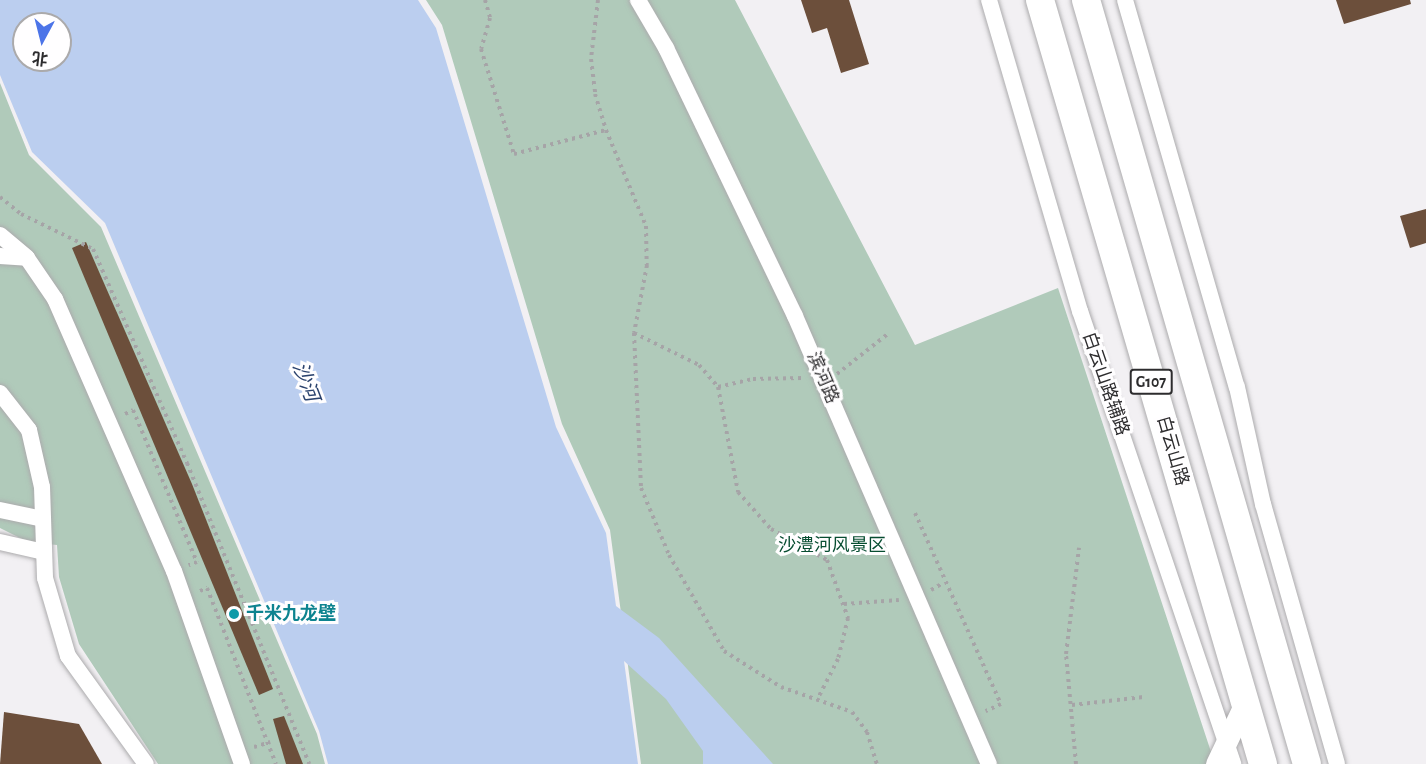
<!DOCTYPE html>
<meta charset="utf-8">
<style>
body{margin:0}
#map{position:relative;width:1426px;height:764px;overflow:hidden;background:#f2f0f3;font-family:"Alegreya Sans","Noto Sans SC",sans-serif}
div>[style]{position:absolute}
.green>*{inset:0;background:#b0caba}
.water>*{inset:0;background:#bbceef}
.building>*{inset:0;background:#6c4f3b}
.path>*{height:4px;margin-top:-2px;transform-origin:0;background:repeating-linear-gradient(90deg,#a6a4a7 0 3px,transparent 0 7.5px)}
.roads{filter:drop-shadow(0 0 2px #acabad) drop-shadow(0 0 2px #acabad)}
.minor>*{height:16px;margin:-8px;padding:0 8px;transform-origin:8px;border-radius:8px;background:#fff}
.tertiary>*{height:21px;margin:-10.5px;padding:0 10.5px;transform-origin:10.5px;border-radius:10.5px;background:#fff}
.trunk>*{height:28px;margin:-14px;padding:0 14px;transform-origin:14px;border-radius:14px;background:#fff}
.dots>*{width:16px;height:16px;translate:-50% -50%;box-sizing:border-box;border:3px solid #fffeff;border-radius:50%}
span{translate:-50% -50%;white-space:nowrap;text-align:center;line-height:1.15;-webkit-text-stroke:6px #fffeff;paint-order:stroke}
.shield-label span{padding:2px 4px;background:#fffeff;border:2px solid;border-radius:4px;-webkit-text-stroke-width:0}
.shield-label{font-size:16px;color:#2d2c2e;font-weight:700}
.street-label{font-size:18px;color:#2d2c2e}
.park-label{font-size:18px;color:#074d31}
.culture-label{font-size:18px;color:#0d838f;font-weight:700}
.left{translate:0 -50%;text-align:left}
.water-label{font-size:20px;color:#2b436e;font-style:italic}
.north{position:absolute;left:12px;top:12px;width:60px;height:60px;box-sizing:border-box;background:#fffeff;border:2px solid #abaaab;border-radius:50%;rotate:187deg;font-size:16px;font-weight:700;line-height:24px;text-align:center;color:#2d2c2e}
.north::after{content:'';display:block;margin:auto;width:21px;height:27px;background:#4c74e8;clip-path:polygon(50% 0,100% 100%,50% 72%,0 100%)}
</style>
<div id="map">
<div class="green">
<div style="clip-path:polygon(426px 0,735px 0,915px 345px,1058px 288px,1215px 764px,641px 764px,610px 530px,562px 424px,442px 25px)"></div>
<div style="clip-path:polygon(0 83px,29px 155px,101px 227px,317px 734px,325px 764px,158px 764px,79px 644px,59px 577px,57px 545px,28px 542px,0 528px)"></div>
</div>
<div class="water">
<div style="clip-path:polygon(evenodd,0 0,418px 0,436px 28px,556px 427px,606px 533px,616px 606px,659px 638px,773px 764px,703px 764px,703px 751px,666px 699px,624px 661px,638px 764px,328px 764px,319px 731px,105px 223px,32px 152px,0 75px,0 0,24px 24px,60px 24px,60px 60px,24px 60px,24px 24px)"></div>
</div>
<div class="building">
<div style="clip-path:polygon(801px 0,849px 0,869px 64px,841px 73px,827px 28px,812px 33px)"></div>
<div style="clip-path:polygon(1336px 0,1410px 0,1411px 4px,1344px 24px)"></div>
<div style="clip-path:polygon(1426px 209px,1426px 243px,1410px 248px,1400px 216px)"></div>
<div style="clip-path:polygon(86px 242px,192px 484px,273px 689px,259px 695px,72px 248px)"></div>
<div style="clip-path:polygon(4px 712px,79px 724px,102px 764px,0 764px)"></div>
<div style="clip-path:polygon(284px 716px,303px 764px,286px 764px,273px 719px)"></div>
</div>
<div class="path">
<div style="left:485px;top:0;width:19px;rotate:74deg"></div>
<div style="left:490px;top:18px;width:32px;rotate:106deg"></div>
<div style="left:481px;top:49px;width:110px;rotate:72.6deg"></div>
<div style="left:514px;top:154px;width:95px;rotate:-14.6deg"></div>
<div style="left:598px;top:0;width:59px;rotate:96.8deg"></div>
<div style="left:591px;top:59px;width:35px;rotate:83deg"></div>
<div style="left:595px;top:94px;width:38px;rotate:73deg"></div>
<div style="left:606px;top:130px;width:104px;rotate:67.4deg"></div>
<div style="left:646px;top:226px;width:39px;rotate:89deg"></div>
<div style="left:647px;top:265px;width:69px;rotate:100.8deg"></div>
<div style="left:634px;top:333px;width:155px;rotate:87.4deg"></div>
<div style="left:641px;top:488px;width:73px;rotate:67.3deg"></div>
<div style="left:669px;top:555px;width:111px;rotate:60.2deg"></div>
<div style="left:724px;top:651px;width:67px;rotate:32.3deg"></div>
<div style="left:781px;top:687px;width:75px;rotate:19.4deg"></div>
<div style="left:852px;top:712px;width:25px;rotate:53deg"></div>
<div style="left:867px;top:732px;width:34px;rotate:73deg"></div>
<div style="left:0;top:197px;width:27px;rotate:39deg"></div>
<div style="left:21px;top:214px;width:80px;rotate:25.9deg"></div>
<div style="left:93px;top:249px;width:234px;rotate:66.3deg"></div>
<div style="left:187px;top:463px;width:325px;rotate:67.9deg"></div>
<div style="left:634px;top:333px;width:72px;rotate:26.2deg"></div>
<div style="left:699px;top:365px;width:29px;rotate:49deg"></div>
<div style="left:718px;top:387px;width:107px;rotate:79.2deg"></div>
<div style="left:738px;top:492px;width:50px;rotate:48.3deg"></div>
<div style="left:771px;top:529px;width:64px;rotate:29deg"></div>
<div style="left:827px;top:560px;width:62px;rotate:70.1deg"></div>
<div style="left:848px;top:618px;width:42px;rotate:103.7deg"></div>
<div style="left:838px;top:659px;width:44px;rotate:117.1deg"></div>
<div style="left:837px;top:374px;width:66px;rotate:-38.3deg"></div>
<div style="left:718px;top:387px;width:36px;rotate:-13deg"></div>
<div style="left:753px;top:379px;width:50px;rotate:-1.1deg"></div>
<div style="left:125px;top:414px;width:9px;rotate:-27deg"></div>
<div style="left:133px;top:410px;width:165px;rotate:67.2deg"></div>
<div style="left:197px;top:562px;width:9px;rotate:159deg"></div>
<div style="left:915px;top:513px;width:209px;rotate:65.8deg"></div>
<div style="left:1001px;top:704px;width:17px;rotate:155deg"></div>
<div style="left:931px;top:590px;width:14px;rotate:-30deg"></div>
<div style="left:200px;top:591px;width:8px;rotate:-23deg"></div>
<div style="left:207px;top:588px;width:189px;rotate:68.6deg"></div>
<div style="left:844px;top:604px;width:55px;rotate:-4.2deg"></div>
<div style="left:1072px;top:705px;width:72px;rotate:-6.3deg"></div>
<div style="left:254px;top:747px;width:17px;rotate:-17deg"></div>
<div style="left:1076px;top:764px;width:110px;rotate:-95.2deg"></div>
<div style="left:1066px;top:654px;width:107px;rotate:-83deg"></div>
</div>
<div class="roads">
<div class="minor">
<div style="left:638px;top:0;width:56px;rotate:59.7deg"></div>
<div style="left:666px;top:48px;width:297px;rotate:64.3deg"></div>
<div style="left:795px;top:316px;width:488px;rotate:66.6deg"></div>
<div style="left:989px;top:0;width:324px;rotate:73.7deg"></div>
<div style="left:1080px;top:311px;width:478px;rotate:71.3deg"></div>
<div style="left:1125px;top:0;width:403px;rotate:73.9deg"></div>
<div style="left:1237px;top:387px;width:120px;rotate:77.5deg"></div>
<div style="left:1263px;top:504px;width:270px;rotate:74.1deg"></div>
<div style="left:0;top:235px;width:35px;rotate:40deg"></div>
<div style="left:27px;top:258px;width:50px;rotate:55.7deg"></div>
<div style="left:55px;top:299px;width:297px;rotate:66.4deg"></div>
<div style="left:174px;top:571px;width:205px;rotate:70.6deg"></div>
<div style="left:0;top:256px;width:27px;rotate:4deg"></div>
<div style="left:0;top:393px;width:47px;rotate:51.9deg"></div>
<div style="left:29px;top:430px;width:58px;rotate:77.2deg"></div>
<div style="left:42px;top:487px;width:91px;rotate:88.1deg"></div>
<div style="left:45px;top:578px;width:81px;rotate:73.6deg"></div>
<div style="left:68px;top:656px;width:133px;rotate:54.2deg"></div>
<div style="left:0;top:510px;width:44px;rotate:11.8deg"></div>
<div style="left:0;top:542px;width:45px;rotate:12.8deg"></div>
</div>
<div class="tertiary">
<div style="left:1216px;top:764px;width:68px;rotate:-64.6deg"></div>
</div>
<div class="trunk">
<div style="left:1040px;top:0;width:796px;rotate:73.73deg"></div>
<div style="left:1086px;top:0;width:795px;rotate:73.87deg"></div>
</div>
</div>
<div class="dots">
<div style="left:234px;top:614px;background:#0f9aa8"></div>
</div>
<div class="shield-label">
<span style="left:1151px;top:382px">G107</span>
</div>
<div class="street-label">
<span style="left:822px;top:378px;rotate:67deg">滨河路</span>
<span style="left:1105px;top:384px;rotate:71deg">白云山路辅路</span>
<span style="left:1172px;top:451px;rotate:74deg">白云山路</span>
</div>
<div class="park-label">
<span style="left:832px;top:546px">沙澧河风景区</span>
</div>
<div class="culture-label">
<span class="left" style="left:246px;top:614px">千米九龙壁</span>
</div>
<div class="water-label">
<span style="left:305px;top:382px;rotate:69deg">沙河</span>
</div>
<div class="north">北</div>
</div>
